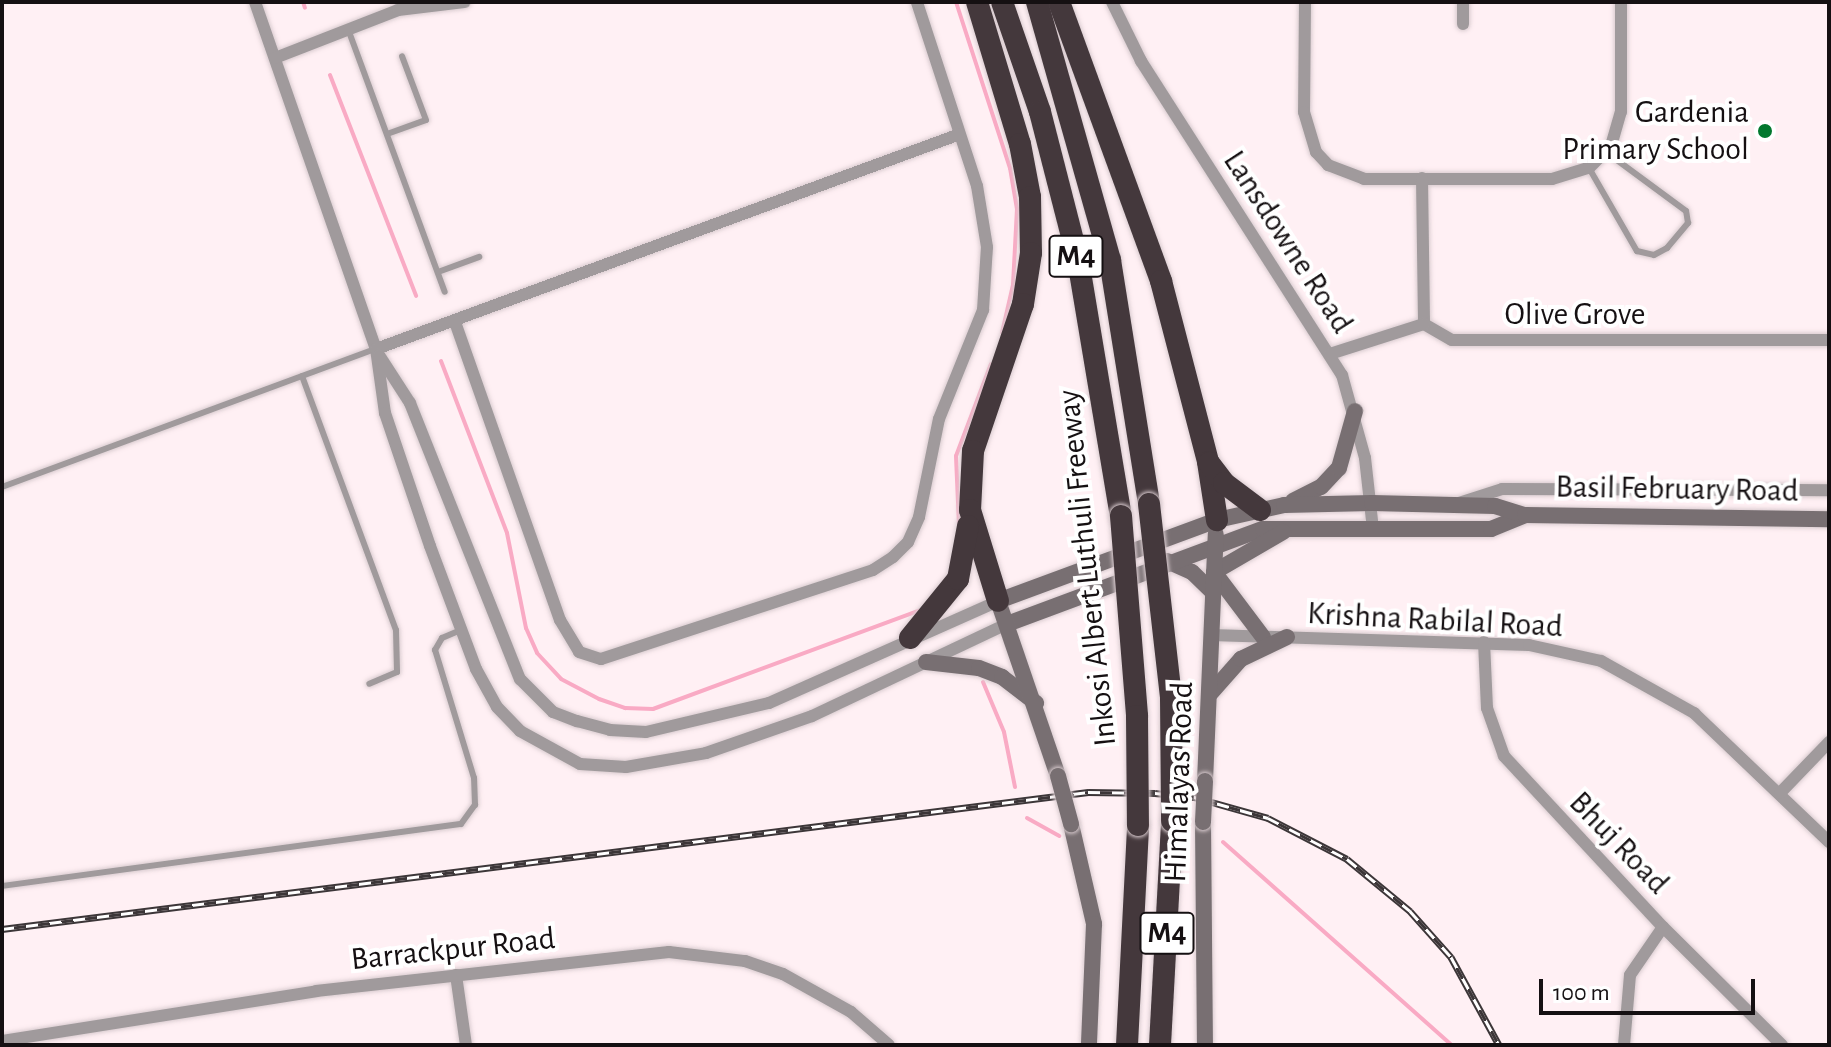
<!DOCTYPE html>
<style>
body{margin:0}
#map{position:relative;width:1831px;height:1047px;overflow:hidden;background:#fff0f4;font-family:"Alegreya Sans",sans-serif}
div>[style]{position:absolute}
.stream>*{height:4px;margin:-2px;padding:0 2px;transform-origin:2px;border-radius:2px;background:#f9aac4}
.roads{filter:drop-shadow(0 0 2px #daccd0) drop-shadow(0 0 2px #daccd0)}
.lane>*{height:6px;margin:-3px;padding:0 3px;transform-origin:3px;border-radius:3px;background:#a09a9c}
.street>*{height:12px;margin:-6px;padding:0 6px;transform-origin:6px;border-radius:6px;background:#a09a9c}
.secondary>*{height:16px;margin:-8px;padding:0 8px;transform-origin:8px;border-radius:8px;background:#786f72}
.highway>*{height:22px;margin:-11px;padding:0 11px;transform-origin:11px;border-radius:11px;background:#44383c}
.rail>*{height:7px;margin-top:-3.5px;transform-origin:0;background:repeating-linear-gradient(90deg,#fff 0 12px,#3c3638 0 24px);box-sizing:border-box;border-block:2px solid #3c3638}
.bridges{filter:drop-shadow(0 0 2px #daccd0) drop-shadow(0 0 2px #daccd0)}
.secondary-bridge>*{height:16px;margin:-8px;padding:0 8px;transform-origin:8px;border-radius:8px;background:#786f72}
.highway-bridge>*{height:22px;margin:-11px;padding:0 11px;transform-origin:11px;border-radius:11px;background:#44383c}
.dots>*{width:22px;height:22px;translate:-50% -50%;box-sizing:border-box;border:4px solid #fff;border-radius:50%}
span{translate:-50% -50%;white-space:nowrap;text-align:center;line-height:1.15;-webkit-text-stroke:8px #fff;paint-order:stroke}
.shield-label span{padding:2px 6px;background:#fff;border:2px solid;border-radius:6px;-webkit-text-stroke-width:0}
.shield-label{font-size:30px;color:#151012;font-weight:700}
.poi-label{font-size:32px;color:#151012}
.right{translate:-100% -50%;text-align:right}
.street-label{font-size:32px;color:#151012}
.frame{position:absolute;inset:0;border:4px solid #151012;pointer-events:none}
.scale{position:absolute;left:1539px;top:979px;width:216px;height:36px;box-sizing:border-box;border:4px solid #151012;border-top:0;padding-left:10px;font-size:24px;line-height:28px;white-space:nowrap;color:#151012;-webkit-text-stroke:6px #fff;paint-order:stroke}
</style>
<div id="map">
<div class="stream">
<div style="left:303px;top:2px;width:6px;rotate:72deg"></div>
<div style="left:956px;top:2px;width:175px;rotate:72deg"></div>
<div style="left:1010px;top:168px;width:42px;rotate:80.3deg"></div>
<div style="left:1017px;top:209px;width:76px;rotate:93deg"></div>
<div style="left:1013px;top:285px;width:49px;rotate:102.9deg"></div>
<div style="left:330px;top:75px;width:237px;rotate:68.7deg"></div>
<div style="left:441px;top:361px;width:184px;rotate:69deg"></div>
<div style="left:507px;top:533px;width:97px;rotate:78.7deg"></div>
<div style="left:526px;top:628px;width:27px;rotate:66deg"></div>
<div style="left:537px;top:653px;width:35px;rotate:47deg"></div>
<div style="left:561px;top:679px;width:43px;rotate:27.8deg"></div>
<div style="left:599px;top:699px;width:28px;rotate:19deg"></div>
<div style="left:625px;top:708px;width:28px;rotate:2deg"></div>
<div style="left:653px;top:709px;width:285px;rotate:-20.3deg"></div>
<div style="left:959px;top:525px;width:69px;rotate:-92.5deg"></div>
<div style="left:956px;top:456px;width:98px;rotate:-69.2deg"></div>
<div style="left:983px;top:682px;width:54px;rotate:67.2deg"></div>
<div style="left:1004px;top:732px;width:56px;rotate:78.7deg"></div>
<div style="left:1027px;top:818px;width:37px;rotate:29deg"></div>
<div style="left:1223px;top:842px;width:306px;rotate:41.6deg"></div>
</div>
<div class="roads">
<div class="lane">
<div style="left:348px;top:29px;width:280px;rotate:69.8deg"></div>
<div style="left:387px;top:134px;width:41px;rotate:-19.7deg"></div>
<div style="left:426px;top:120px;width:68px;rotate:-110.6deg"></div>
<div style="left:1589px;top:168px;width:96px;rotate:60deg"></div>
<div style="left:1637px;top:251px;width:17px;rotate:13deg"></div>
<div style="left:1654px;top:255px;width:15px;rotate:-28deg"></div>
<div style="left:1667px;top:248px;width:33px;rotate:-50deg"></div>
<div style="left:1688px;top:223px;width:12px;rotate:-99deg"></div>
<div style="left:1686px;top:211px;width:99px;rotate:-143.6deg"></div>
<div style="left:438px;top:272px;width:44px;rotate:-20.1deg"></div>
<div style="left:302px;top:376px;width:271px;rotate:69.7deg"></div>
<div style="left:396px;top:630px;width:42px;rotate:88.6deg"></div>
<div style="left:397px;top:672px;width:30px;rotate:157deg"></div>
<div style="left:2px;top:487px;width:399px;rotate:-20.3deg"></div>
<div style="left:2px;top:886px;width:463px;rotate:-7.7deg"></div>
<div style="left:461px;top:824px;width:24px;rotate:-54deg"></div>
<div style="left:475px;top:805px;width:27px;rotate:-92deg"></div>
<div style="left:474px;top:778px;width:134px;rotate:-106.9deg"></div>
<div style="left:435px;top:650px;width:14px;rotate:-60deg"></div>
<div style="left:442px;top:638px;width:21px;rotate:-23deg"></div>
</div>
<div class="street">
<div style="left:255px;top:2px;width:367px;rotate:70.8deg"></div>
<div style="left:376px;top:349px;width:65px;rotate:82deg"></div>
<div style="left:385px;top:413px;width:140px;rotate:71.3deg"></div>
<div style="left:430px;top:546px;width:131px;rotate:69.5deg"></div>
<div style="left:476px;top:669px;width:43px;rotate:61.1deg"></div>
<div style="left:497px;top:707px;width:33px;rotate:46deg"></div>
<div style="left:520px;top:731px;width:68px;rotate:28.8deg"></div>
<div style="left:580px;top:764px;width:46px;rotate:3.7deg"></div>
<div style="left:626px;top:767px;width:81px;rotate:-9.9deg"></div>
<div style="left:706px;top:753px;width:112px;rotate:-19.2deg"></div>
<div style="left:812px;top:716px;width:216px;rotate:-25.3deg"></div>
<div style="left:1112px;top:2px;width:66px;rotate:63.8deg"></div>
<div style="left:1141px;top:61px;width:373px;rotate:57.4deg"></div>
<div style="left:1342px;top:375px;width:86px;rotate:74.5deg"></div>
<div style="left:1365px;top:458px;width:71px;rotate:83.6deg"></div>
<div style="left:1305px;top:2px;width:110px;rotate:90.5deg"></div>
<div style="left:1304px;top:112px;width:42px;rotate:73.3deg"></div>
<div style="left:1316px;top:152px;width:18px;rotate:47deg"></div>
<div style="left:1328px;top:165px;width:39px;rotate:21deg"></div>
<div style="left:1364px;top:179px;width:188px"></div>
<div style="left:1552px;top:179px;width:39px;rotate:-17deg"></div>
<div style="left:1589px;top:168px;width:31px;rotate:-45deg"></div>
<div style="left:1611px;top:146px;width:35px;rotate:-74deg"></div>
<div style="left:1621px;top:112px;width:110px;rotate:-90deg"></div>
<div style="left:1463px;top:24px;width:22px;rotate:-90deg"></div>
<div style="left:275px;top:58px;width:132px;rotate:-21.3deg"></div>
<div style="left:398px;top:10px;width:67px;rotate:-6.8deg"></div>
<div style="left:1422px;top:178px;width:146px;rotate:89.2deg"></div>
<div style="left:455px;top:322px;width:316px;rotate:70.6deg"></div>
<div style="left:560px;top:620px;width:37px;rotate:59deg"></div>
<div style="left:579px;top:652px;width:23px;rotate:18deg"></div>
<div style="left:601px;top:659px;width:286px;rotate:-18.1deg"></div>
<div style="left:873px;top:570px;width:24px;rotate:-33deg"></div>
<div style="left:893px;top:557px;width:21px;rotate:-45deg"></div>
<div style="left:908px;top:542px;width:27px;rotate:-66deg"></div>
<div style="left:919px;top:517px;width:100px;rotate:-78.5deg"></div>
<div style="left:939px;top:419px;width:118px;rotate:-68deg"></div>
<div style="left:983px;top:310px;width:63px;rotate:-86.4deg"></div>
<div style="left:987px;top:247px;width:62px;rotate:-99.3deg"></div>
<div style="left:977px;top:186px;width:194px;rotate:-108.1deg"></div>
<div style="left:1424px;top:324px;width:32px;rotate:30deg"></div>
<div style="left:1452px;top:340px;width:377px"></div>
<div style="left:376px;top:349px;width:622px;rotate:-20.21deg"></div>
<div style="left:1330px;top:354px;width:99px;rotate:-17.7deg"></div>
<div style="left:379px;top:355px;width:57px;rotate:57.1deg"></div>
<div style="left:410px;top:403px;width:297px;rotate:68.3deg"></div>
<div style="left:520px;top:679px;width:47px;rotate:45deg"></div>
<div style="left:553px;top:712px;width:26px;rotate:21deg"></div>
<div style="left:577px;top:721px;width:34px;rotate:15deg"></div>
<div style="left:610px;top:730px;width:36px;rotate:3deg"></div>
<div style="left:646px;top:732px;width:126px;rotate:-13.3deg"></div>
<div style="left:769px;top:703px;width:251px;rotate:-24deg"></div>
<div style="left:1459px;top:503px;width:45px;rotate:-18deg"></div>
<div style="left:1502px;top:489px;width:327px;rotate:0.2deg"></div>
<div style="left:1211px;top:635px;width:318px;rotate:1.8deg"></div>
<div style="left:1529px;top:645px;width:74px;rotate:12.5deg"></div>
<div style="left:1601px;top:661px;width:107px;rotate:29.2deg"></div>
<div style="left:1694px;top:713px;width:187px;rotate:43.7deg"></div>
<div style="left:1484px;top:642px;width:66px;rotate:87.4deg"></div>
<div style="left:1487px;top:708px;width:51px;rotate:70.5deg"></div>
<div style="left:1504px;top:756px;width:233px;rotate:47.1deg"></div>
<div style="left:1663px;top:927px;width:168px;rotate:44.8deg"></div>
<div style="left:1780px;top:793px;width:71px;rotate:-46.1deg"></div>
<div style="left:456px;top:975px;width:71px;rotate:81.9deg"></div>
<div style="left:2px;top:1041px;width:318px;rotate:-9deg"></div>
<div style="left:316px;top:991px;width:355px;rotate:-6.3deg"></div>
<div style="left:669px;top:952px;width:77px;rotate:6.8deg"></div>
<div style="left:745px;top:961px;width:40px;rotate:18.9deg"></div>
<div style="left:783px;top:974px;width:78px;rotate:29.2deg"></div>
<div style="left:851px;top:1012px;width:50px;rotate:41deg"></div>
<div style="left:1624px;top:1045px;width:70px;rotate:-85.1deg"></div>
<div style="left:1630px;top:975px;width:58px;rotate:-55.5deg"></div>
</div>
<div class="secondary">
<div style="left:1293px;top:501px;width:31px;rotate:-27deg"></div>
<div style="left:1321px;top:487px;width:26px;rotate:-47deg"></div>
<div style="left:1339px;top:468px;width:59px;rotate:-74.3deg"></div>
<div style="left:1167px;top:561px;width:27px;rotate:24deg"></div>
<div style="left:1192px;top:572px;width:29px;rotate:44deg"></div>
<div style="left:1007px;top:624px;width:273px;rotate:-20.4deg"></div>
<div style="left:1263px;top:529px;width:228px"></div>
<div style="left:1491px;top:529px;width:37px;rotate:-22deg"></div>
<div style="left:1263px;top:637px;width:81px;rotate:-127deg"></div>
<div style="left:1214px;top:572px;width:80px;rotate:-30.1deg"></div>
<div style="left:926px;top:662px;width:53px;rotate:6.5deg"></div>
<div style="left:979px;top:668px;width:25px;rotate:21deg"></div>
<div style="left:1002px;top:677px;width:43px;rotate:37.4deg"></div>
<div style="left:1210px;top:694px;width:47px;rotate:-48.5deg"></div>
<div style="left:1241px;top:659px;width:51px;rotate:-25.6deg"></div>
<div style="left:1058px;top:776px;width:185px;rotate:-108.9deg"></div>
<div style="left:998px;top:601px;width:233px;rotate:-20.3deg"></div>
<div style="left:1217px;top:520px;width:69px;rotate:-12.6deg"></div>
<div style="left:1284px;top:505px;width:88px;rotate:-1.3deg"></div>
<div style="left:1372px;top:503px;width:123px;rotate:1.4deg"></div>
<div style="left:1495px;top:506px;width:31px;rotate:17deg"></div>
<div style="left:1525px;top:515px;width:304px;rotate:0.8deg"></div>
<div style="left:1205px;top:781px;width:247px;rotate:-87.5deg"></div>
<div style="left:1203px;top:822px;width:223px;rotate:89.5deg"></div>
<div style="left:1071px;top:824px;width:103px;rotate:77deg"></div>
<div style="left:1094px;top:924px;width:121px;rotate:92.4deg"></div>
</div>
<div class="highway">
<div style="left:977px;top:2px;width:148px;rotate:73.2deg"></div>
<div style="left:1020px;top:144px;width:54px;rotate:79.3deg"></div>
<div style="left:1030px;top:197px;width:56px;rotate:89deg"></div>
<div style="left:1031px;top:253px;width:52px;rotate:98.9deg"></div>
<div style="left:1023px;top:304px;width:155px;rotate:108.8deg"></div>
<div style="left:973px;top:451px;width:59px;rotate:92.9deg"></div>
<div style="left:970px;top:510px;width:95px;rotate:72.9deg"></div>
<div style="left:1002px;top:2px;width:116px;rotate:70.9deg"></div>
<div style="left:1040px;top:112px;width:153px;rotate:75.6deg"></div>
<div style="left:1078px;top:260px;width:260px;rotate:80.5deg"></div>
<div style="left:1037px;top:2px;width:268px;rotate:74.2deg"></div>
<div style="left:1110px;top:260px;width:247px;rotate:80.9deg"></div>
<div style="left:1059px;top:2px;width:297px;rotate:69.9deg"></div>
<div style="left:1161px;top:281px;width:187px;rotate:75.4deg"></div>
<div style="left:1208px;top:462px;width:59px;rotate:81.2deg"></div>
<div style="left:1209px;top:463px;width:25px;rotate:53deg"></div>
<div style="left:1224px;top:483px;width:45px;rotate:36.9deg"></div>
<div style="left:910px;top:638px;width:76px;rotate:-50.9deg"></div>
<div style="left:958px;top:579px;width:54px;rotate:-79.3deg"></div>
<div style="left:1127px;top:1045px;width:220px;rotate:-87.1deg"></div>
<div style="left:1160px;top:1045px;width:224px;rotate:-86.9deg"></div>
</div>
</div>
<div class="rail">
<div style="left:2px;top:929px;width:1095px;rotate:-7.19deg"></div>
<div style="left:1088px;top:792px;width:67px;rotate:0.9deg"></div>
<div style="left:1155px;top:793px;width:39px;rotate:6deg"></div>
<div style="left:1194px;top:797px;width:77px;rotate:15.8deg"></div>
<div style="left:1268px;top:818px;width:89px;rotate:27.4deg"></div>
<div style="left:1347px;top:859px;width:82px;rotate:39.5deg"></div>
<div style="left:1410px;top:911px;width:62px;rotate:48.3deg"></div>
<div style="left:1451px;top:957px;width:100px;rotate:61.4deg"></div>
</div>
<div class="bridges">
<div class="secondary-bridge">
<div style="left:1058px;top:776px;width:50px;rotate:74.8deg"></div>
<div style="left:1203px;top:822px;width:41px;rotate:-87.2deg"></div>
</div>
<div class="highway-bridge">
<div style="left:1149px;top:504px;width:195px;rotate:83.5deg"></div>
<div style="left:1171px;top:698px;width:123px;rotate:89.5deg"></div>
<div style="left:1121px;top:516px;width:201px;rotate:85.4deg"></div>
<div style="left:1137px;top:716px;width:109px;rotate:89.5deg"></div>
</div>
</div>
<div class="dots">
<div style="left:1765px;top:131px;background:#02782e"></div>
</div>
<div class="shield-label">
<span style="left:1076px;top:256px">M4</span>
<span style="left:1167px;top:933px">M4</span>
</div>
<div class="poi-label">
<span class="right" style="left:1749px;top:131px">Gardenia<br>Primary School</span>
</div>
<div class="street-label">
<span style="left:1288px;top:242px;rotate:57deg">Lansdowne Road</span>
<span style="left:1575px;top:314px">Olive Grove</span>
<span style="left:1677px;top:489px;rotate:1deg">Basil February Road</span>
<span style="left:1087px;top:568px;rotate:-96deg">Inkosi Albert Luthuli Freeway</span>
<span style="left:1435px;top:620px;rotate:3deg">Krishna Rabilal Road</span>
<span style="left:1179px;top:782px;rotate:-88deg">Himalayas Road</span>
<span style="left:1619px;top:843px;rotate:46deg">Bhuj Road</span>
<span style="left:453px;top:949px;rotate:-6deg">Barrackpur Road</span>
</div>
<div class="frame"></div>
<div class="scale">100 m</div>
</div>
